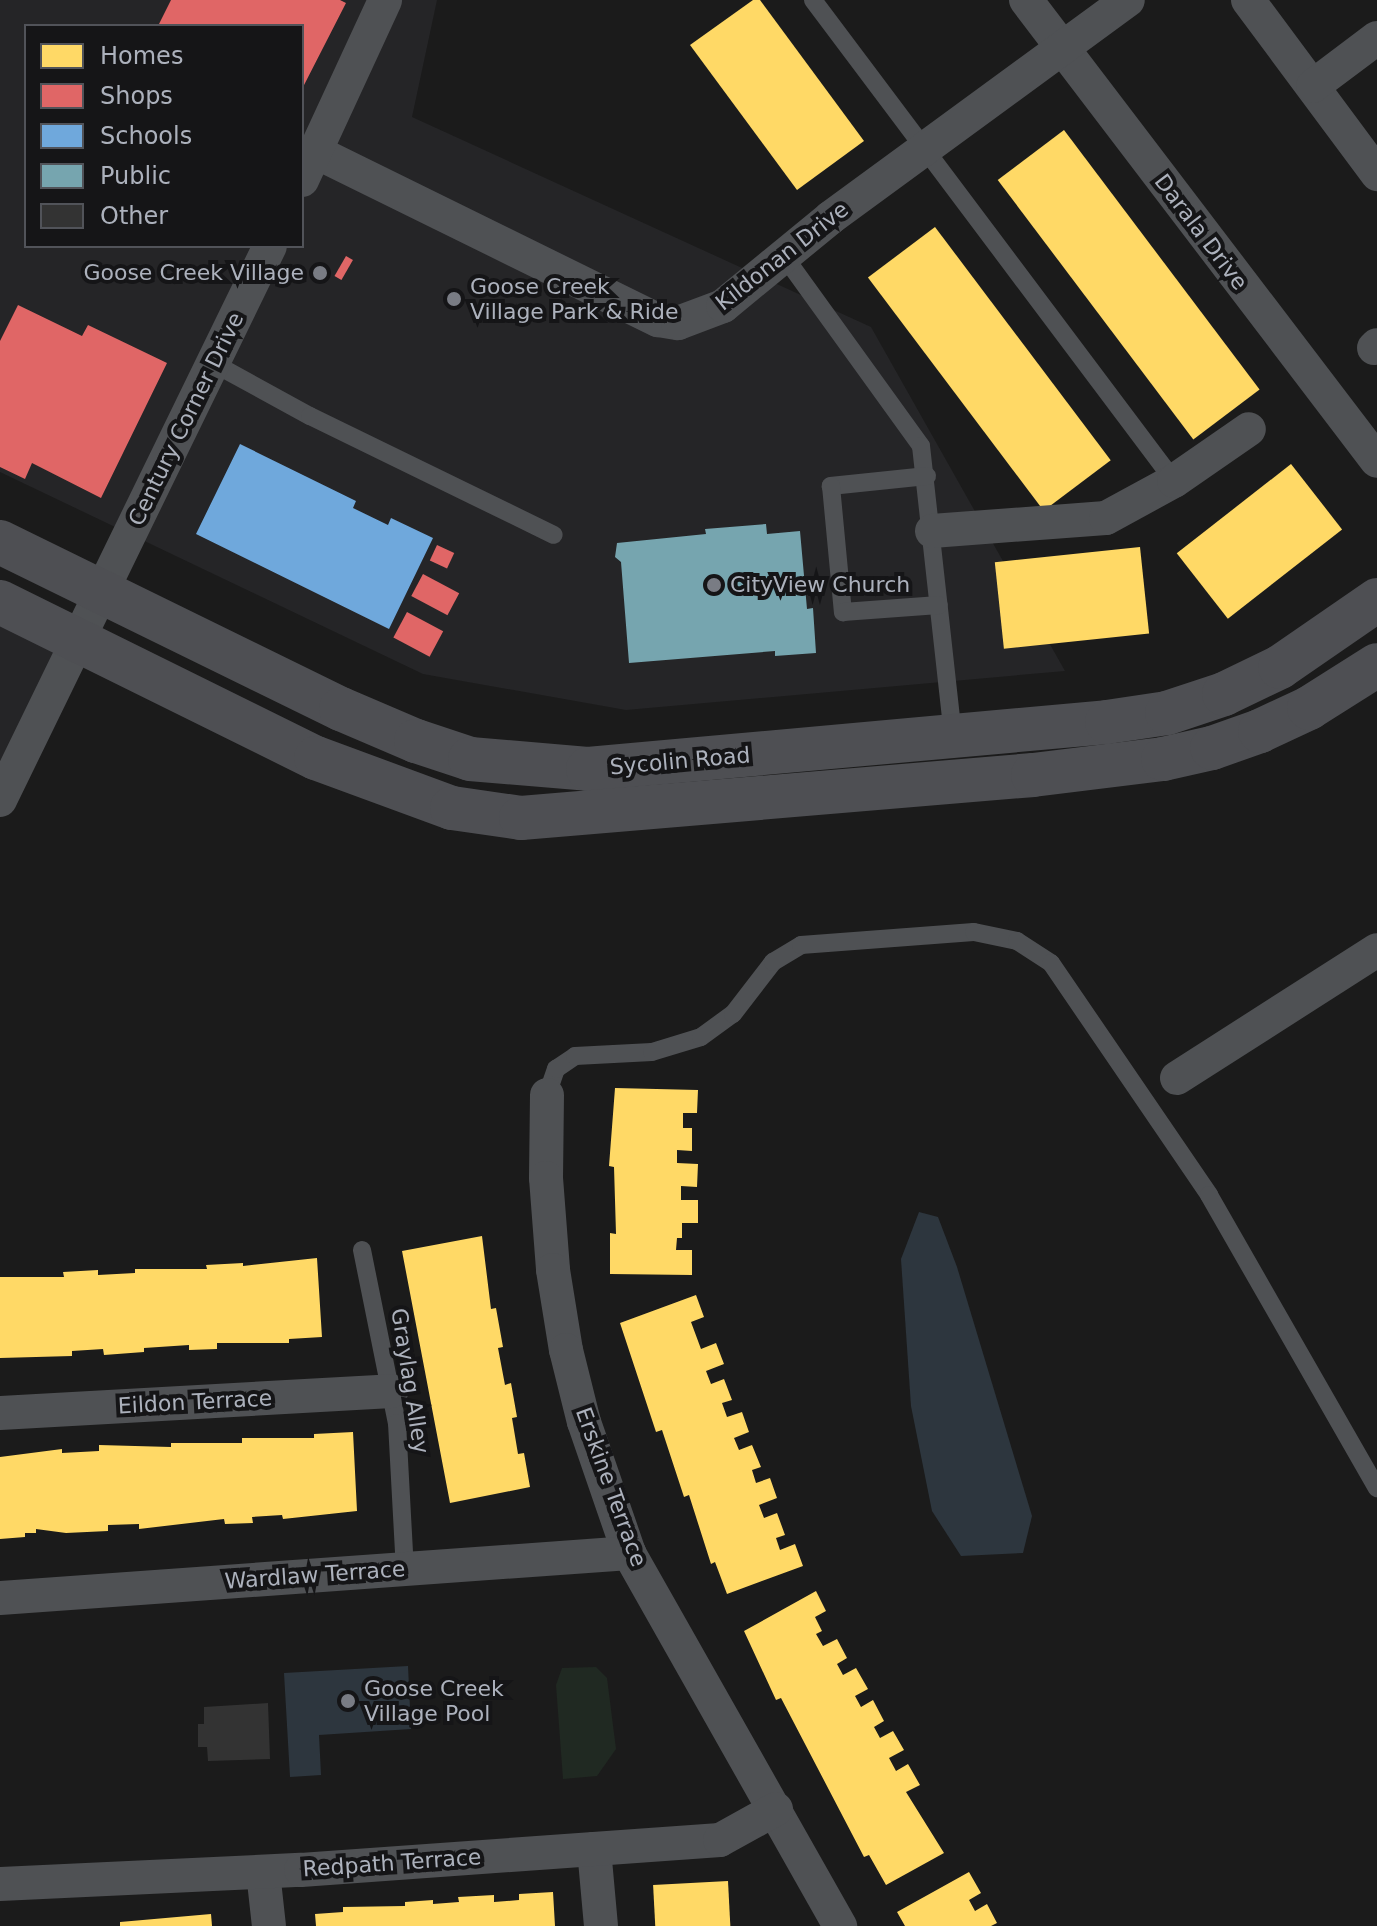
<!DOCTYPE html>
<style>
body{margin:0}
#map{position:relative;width:1377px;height:1926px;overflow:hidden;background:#1b1b1b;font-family:"DejaVu Sans",sans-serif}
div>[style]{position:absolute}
.built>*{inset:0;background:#252527}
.green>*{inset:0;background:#202922}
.water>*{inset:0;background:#2d363e}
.homes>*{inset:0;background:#ffd966;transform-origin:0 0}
.shops>*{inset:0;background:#e06666;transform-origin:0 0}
.schools>*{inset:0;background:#6fa8dc}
.public>*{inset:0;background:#76a5af}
.building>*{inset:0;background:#333}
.lane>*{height:18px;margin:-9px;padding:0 9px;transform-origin:9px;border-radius:9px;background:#4f5154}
.street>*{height:34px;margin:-17px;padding:0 17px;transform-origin:17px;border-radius:17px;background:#4f5154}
.secondary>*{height:44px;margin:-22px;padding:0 22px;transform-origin:22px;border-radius:22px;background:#4e4f53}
.dots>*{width:22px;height:22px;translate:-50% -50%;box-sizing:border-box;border:4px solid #151517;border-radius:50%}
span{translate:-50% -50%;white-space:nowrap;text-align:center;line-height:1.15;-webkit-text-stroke:8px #151517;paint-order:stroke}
.street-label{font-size:22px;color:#acb1bc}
.poi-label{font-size:22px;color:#acb1bc}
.right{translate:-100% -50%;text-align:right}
.left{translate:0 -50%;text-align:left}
.legend{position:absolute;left:24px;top:24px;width:280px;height:224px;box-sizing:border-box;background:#151517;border:2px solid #515359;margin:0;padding:10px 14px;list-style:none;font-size:24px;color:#acb1bc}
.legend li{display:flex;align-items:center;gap:16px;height:40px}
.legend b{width:40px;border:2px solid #515359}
</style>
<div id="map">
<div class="built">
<div style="clip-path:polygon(evenodd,0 0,437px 0,412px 117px,871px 327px,1065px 671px,626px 710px,423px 674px,0 472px,0 0,26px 26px,302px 26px,302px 246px,26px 246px,26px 26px)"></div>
<div style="clip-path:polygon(0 602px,78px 640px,0 800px)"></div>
</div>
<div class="green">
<div style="clip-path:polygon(596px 1667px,607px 1678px,616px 1749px,597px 1776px,563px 1779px,556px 1685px,562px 1668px)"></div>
</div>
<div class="water">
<div style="clip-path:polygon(919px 1212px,938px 1217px,957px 1267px,1032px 1516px,1023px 1553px,961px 1556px,932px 1511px,911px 1406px,901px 1259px)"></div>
<div style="clip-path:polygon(408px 1666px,411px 1729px,319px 1735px,321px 1775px,290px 1777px,284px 1673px)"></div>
</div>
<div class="homes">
<div style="clip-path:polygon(753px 0,760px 0,864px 141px,797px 190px,690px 45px)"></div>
<div style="left:1064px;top:130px;width:325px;height:83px;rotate:53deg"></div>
<div style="left:935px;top:227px;width:292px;height:84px;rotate:53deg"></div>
<div style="left:1291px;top:464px;width:83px;height:145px;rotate:52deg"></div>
<div style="left:1140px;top:547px;width:87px;height:146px;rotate:84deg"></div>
<div style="clip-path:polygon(615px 1088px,698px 1090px,697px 1113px,683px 1113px,683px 1128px,692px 1128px,692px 1151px,677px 1150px,677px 1163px,698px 1164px,697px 1187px,681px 1186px,681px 1200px,698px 1200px,698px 1223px,682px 1223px,682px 1238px,677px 1238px,676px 1250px,692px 1250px,692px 1275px,610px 1274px,610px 1233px,616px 1234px,614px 1167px,609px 1166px)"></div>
<div style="clip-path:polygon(482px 1236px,491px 1309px,496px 1308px,503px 1347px,498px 1348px,505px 1385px,511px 1383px,517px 1417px,512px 1418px,518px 1454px,524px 1453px,530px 1487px,450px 1503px,402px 1251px)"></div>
<div style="clip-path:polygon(317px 1258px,322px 1337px,289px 1339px,289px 1343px,217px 1343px,217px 1349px,189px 1350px,189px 1345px,144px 1348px,144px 1352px,104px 1355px,103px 1349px,72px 1351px,72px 1356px,0 1358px,0 1277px,64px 1277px,63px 1272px,98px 1270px,98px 1275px,135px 1273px,135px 1269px,207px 1269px,206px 1265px,243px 1263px,243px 1266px)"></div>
<div style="clip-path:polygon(696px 1295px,704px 1317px,691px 1322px,701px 1349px,716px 1343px,724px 1364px,706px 1371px,711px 1384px,724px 1379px,732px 1400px,722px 1403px,727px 1417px,742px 1412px,749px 1432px,734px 1438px,739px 1450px,752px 1445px,761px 1467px,752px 1470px,756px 1483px,770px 1478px,777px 1498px,759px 1505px,764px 1518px,777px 1513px,785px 1535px,776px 1538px,780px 1550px,795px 1544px,803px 1566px,727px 1594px,715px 1562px,711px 1564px,689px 1495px,684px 1497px,662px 1430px,656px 1432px,620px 1323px)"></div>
<div style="clip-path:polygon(353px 1432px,357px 1511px,283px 1519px,282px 1515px,252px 1517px,253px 1523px,225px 1524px,224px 1519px,139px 1529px,139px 1524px,108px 1525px,108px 1531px,66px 1533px,36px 1529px,36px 1533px,25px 1533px,25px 1537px,0 1539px,0 1457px,62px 1449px,62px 1453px,99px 1451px,99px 1445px,171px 1447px,171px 1443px,242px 1443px,242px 1438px,314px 1438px,314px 1434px)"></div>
<div style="clip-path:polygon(816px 1591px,826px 1611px,815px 1617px,822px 1631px,816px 1634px,823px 1646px,837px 1639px,847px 1658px,837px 1664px,843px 1675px,856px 1668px,868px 1689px,855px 1696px,861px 1707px,873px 1700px,884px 1721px,874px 1727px,880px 1738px,893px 1731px,904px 1750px,889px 1758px,896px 1771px,908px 1764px,920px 1785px,906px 1792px,944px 1853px,886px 1885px,869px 1855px,864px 1857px,781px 1698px,776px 1700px,744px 1631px)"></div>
<div style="clip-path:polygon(969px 1872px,981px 1893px,969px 1900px,975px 1911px,987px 1904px,997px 1923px,991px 1926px,905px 1926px,897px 1912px)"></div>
<div style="left:728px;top:1881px;width:45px;height:75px;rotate:87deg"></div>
<div style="clip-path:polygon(553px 1892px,555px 1926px,316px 1926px,315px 1914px,343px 1912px,343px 1907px,405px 1906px,405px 1902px,433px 1900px,433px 1904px,459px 1902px,458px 1897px,494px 1895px,494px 1902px,519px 1900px,519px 1894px)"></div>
<div style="clip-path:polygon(211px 1914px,212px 1926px,120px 1926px,120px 1922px)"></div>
</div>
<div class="shops">
<div style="clip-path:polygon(171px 0,340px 0,346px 3px,302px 89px,302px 26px,158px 26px)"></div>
<div style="left:346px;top:256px;width:8px;height:23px;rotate:30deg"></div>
<div style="clip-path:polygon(18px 305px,82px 336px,88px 325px,167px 363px,101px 498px,32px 463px,25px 479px,0 467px,0 341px)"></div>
<div style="left:437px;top:545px;width:19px;height:17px;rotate:25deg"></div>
<div style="left:423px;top:574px;width:41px;height:25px;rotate:28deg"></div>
<div style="left:407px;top:612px;width:41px;height:29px;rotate:28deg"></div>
</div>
<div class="schools">
<div style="clip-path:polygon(240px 444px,356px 501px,353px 508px,388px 525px,391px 518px,433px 538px,389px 629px,196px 534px)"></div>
</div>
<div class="public">
<div style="clip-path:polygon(766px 524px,767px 534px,800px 531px,807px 609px,813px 608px,816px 653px,775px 656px,775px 651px,629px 663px,621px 562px,615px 557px,617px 543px,706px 534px,705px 529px)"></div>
</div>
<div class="building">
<div style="clip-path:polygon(268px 1703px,270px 1759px,208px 1761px,207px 1747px,198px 1747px,198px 1724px,204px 1724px,204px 1707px)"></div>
</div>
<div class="lane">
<div style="left:813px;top:0;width:601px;rotate:53.11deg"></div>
<div style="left:784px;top:256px;width:234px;rotate:54.2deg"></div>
<div style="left:921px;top:446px;width:292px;rotate:83.7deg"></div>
<div style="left:213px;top:363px;width:111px;rotate:28.7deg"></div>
<div style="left:310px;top:416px;width:271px;rotate:26deg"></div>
<div style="left:927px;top:476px;width:97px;rotate:174.1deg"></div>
<div style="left:831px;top:486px;width:127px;rotate:84.6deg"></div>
<div style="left:843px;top:612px;width:96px;rotate:-4.2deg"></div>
<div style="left:547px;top:1095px;width:28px;rotate:-71deg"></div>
<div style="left:556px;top:1069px;width:23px;rotate:-34deg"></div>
<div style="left:575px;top:1056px;width:77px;rotate:-3deg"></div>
<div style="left:652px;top:1052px;width:51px;rotate:-17deg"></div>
<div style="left:701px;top:1037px;width:39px;rotate:-36deg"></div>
<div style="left:733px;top:1014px;width:66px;rotate:-52.4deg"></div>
<div style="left:773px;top:962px;width:33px;rotate:-31deg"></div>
<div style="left:801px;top:945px;width:173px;rotate:-4.3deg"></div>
<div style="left:974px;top:932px;width:44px;rotate:11.8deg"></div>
<div style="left:1017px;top:941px;width:40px;rotate:32.9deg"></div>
<div style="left:1051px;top:963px;width:281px;rotate:55.7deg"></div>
<div style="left:1209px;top:1195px;width:338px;rotate:60.2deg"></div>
<div style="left:362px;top:1250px;width:177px;rotate:78.6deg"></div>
<div style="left:397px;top:1423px;width:146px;rotate:86.9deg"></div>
</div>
<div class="street">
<div style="left:1026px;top:0;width:579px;rotate:52.71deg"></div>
<div style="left:1248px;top:0;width:217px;rotate:53.4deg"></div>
<div style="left:1313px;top:86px;width:80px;rotate:-36.9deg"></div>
<div style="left:316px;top:152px;width:381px;rotate:26.2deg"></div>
<div style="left:658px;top:320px;width:20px;rotate:9deg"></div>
<div style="left:678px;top:323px;width:48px;rotate:-20.7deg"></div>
<div style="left:723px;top:306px;width:139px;rotate:-39.4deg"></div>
<div style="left:830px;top:218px;width:369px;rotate:-36.2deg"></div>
<div style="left:302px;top:180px;width:198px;rotate:-65.2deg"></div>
<div style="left:1374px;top:348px;width:4px;rotate:-45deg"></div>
<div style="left:932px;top:531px;width:174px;rotate:-4.3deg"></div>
<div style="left:1106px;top:518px;width:77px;rotate:-28.6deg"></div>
<div style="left:1174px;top:481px;width:91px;rotate:-34.7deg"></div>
<div style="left:0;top:800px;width:616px;rotate:-64.02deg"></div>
<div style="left:1177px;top:1078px;width:237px;rotate:-32.6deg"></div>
<div style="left:547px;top:1095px;width:83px;rotate:90.7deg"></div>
<div style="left:546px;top:1178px;width:92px;rotate:85.6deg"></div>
<div style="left:553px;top:1270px;width:81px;rotate:80.8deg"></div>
<div style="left:566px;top:1350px;width:74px;rotate:76deg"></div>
<div style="left:584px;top:1422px;width:139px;rotate:71deg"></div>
<div style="left:629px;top:1553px;width:429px;rotate:60.5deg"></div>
<div style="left:0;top:1413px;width:392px;rotate:-3.2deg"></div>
<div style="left:0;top:1598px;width:631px;rotate:-4.09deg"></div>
<div style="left:594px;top:1849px;width:77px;rotate:84.8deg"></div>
<div style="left:263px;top:1872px;width:54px;rotate:83.7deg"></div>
<div style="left:0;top:1884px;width:301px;rotate:-2.7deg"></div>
<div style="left:301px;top:1870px;width:420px;rotate:-4.1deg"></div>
<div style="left:720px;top:1840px;width:64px;rotate:-29deg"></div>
</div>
<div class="secondary">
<div style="left:0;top:542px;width:380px;rotate:26.1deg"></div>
<div style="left:341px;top:709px;width:82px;rotate:23.1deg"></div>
<div style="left:416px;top:741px;width:57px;rotate:18.4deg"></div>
<div style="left:470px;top:759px;width:118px;rotate:4.8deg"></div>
<div style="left:588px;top:769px;width:521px;rotate:-5.17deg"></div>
<div style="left:1107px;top:722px;width:61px;rotate:-8.5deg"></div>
<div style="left:1167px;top:713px;width:60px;rotate:-18.4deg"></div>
<div style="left:1224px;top:694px;width:62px;rotate:-25.7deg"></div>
<div style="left:1280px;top:667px;width:118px;rotate:-34.6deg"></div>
<div style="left:0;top:602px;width:352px;rotate:26.3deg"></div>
<div style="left:316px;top:758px;width:145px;rotate:20.2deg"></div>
<div style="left:452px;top:808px;width:70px;rotate:8.2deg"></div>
<div style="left:521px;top:818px;width:514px;rotate:-4.8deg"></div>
<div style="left:1033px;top:775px;width:131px;rotate:-7deg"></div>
<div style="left:1163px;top:759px;width:50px;rotate:-12.7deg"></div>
<div style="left:1212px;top:748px;width:51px;rotate:-19.5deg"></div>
<div style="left:1260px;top:731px;width:54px;rotate:-25.1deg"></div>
<div style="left:1309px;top:708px;width:80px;rotate:-32.3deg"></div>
</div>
<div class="dots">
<div style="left:320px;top:273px;background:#797c84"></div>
<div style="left:454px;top:299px;background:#797c84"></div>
<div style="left:714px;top:585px;background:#797c84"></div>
<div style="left:348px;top:1701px;background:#797c84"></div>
</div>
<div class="street-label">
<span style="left:1201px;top:232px;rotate:53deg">Darala Drive</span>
<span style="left:782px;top:256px;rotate:-38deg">Kildonan Drive</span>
<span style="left:186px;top:419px;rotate:-64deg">Century Corner Drive</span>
<span style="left:680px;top:761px;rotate:-5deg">Sycolin Road</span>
<span style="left:410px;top:1381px;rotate:81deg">Graylag Alley</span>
<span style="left:195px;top:1402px;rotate:-3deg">Eildon Terrace</span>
<span style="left:611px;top:1487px;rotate:70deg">Erskine Terrace</span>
<span style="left:315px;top:1575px;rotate:-4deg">Wardlaw Terrace</span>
<span style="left:392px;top:1863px;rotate:-4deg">Redpath Terrace</span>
</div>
<div class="poi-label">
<span class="right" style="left:304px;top:273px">Goose Creek Village</span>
<span class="left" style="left:470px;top:299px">Goose Creek<br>Village Park &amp; Ride</span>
<span class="left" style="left:730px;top:585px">CityView Church</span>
<span class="left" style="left:364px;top:1701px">Goose Creek<br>Village Pool</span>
</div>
<ul class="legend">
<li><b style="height:22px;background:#ffd966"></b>Homes</li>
<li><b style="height:22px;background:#e06666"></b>Shops</li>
<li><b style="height:22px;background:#6fa8dc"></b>Schools</li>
<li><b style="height:22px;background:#76a5af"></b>Public</li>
<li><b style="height:22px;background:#333"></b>Other</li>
</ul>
</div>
